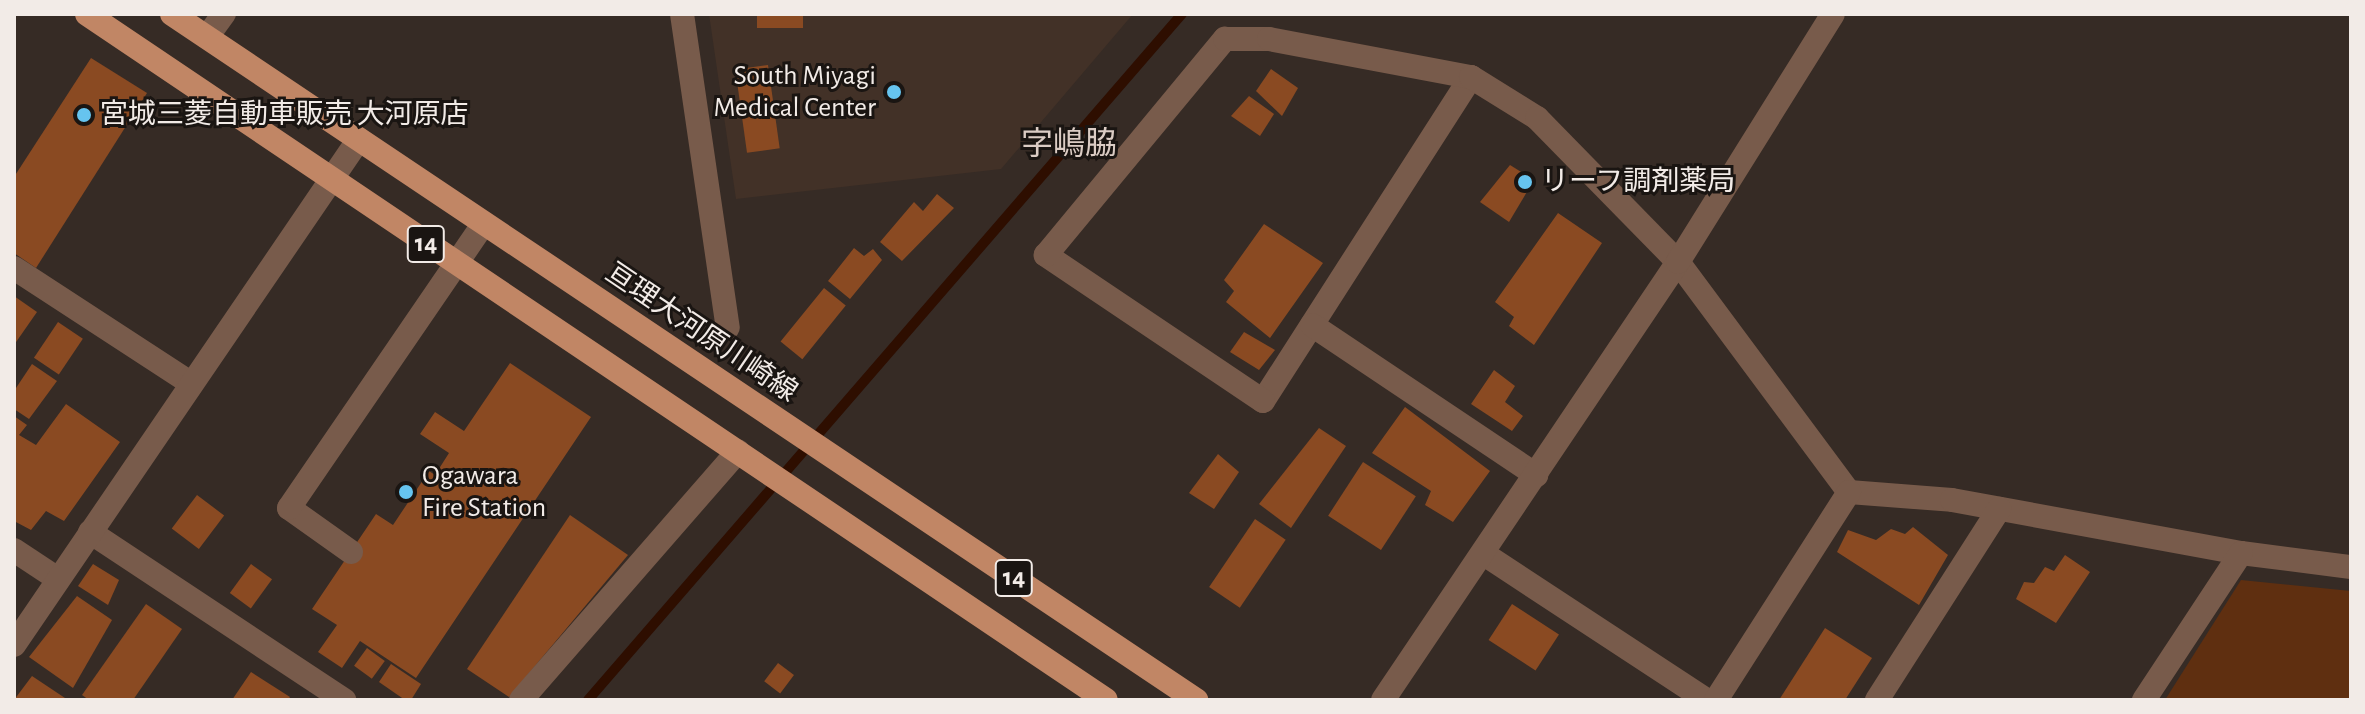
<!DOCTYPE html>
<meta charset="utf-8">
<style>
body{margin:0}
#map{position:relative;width:2365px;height:714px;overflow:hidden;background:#362b25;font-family:"Alegreya Sans","Noto Sans JP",sans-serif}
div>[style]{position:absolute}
.built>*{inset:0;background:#423127}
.green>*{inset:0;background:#5f2f10}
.stream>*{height:10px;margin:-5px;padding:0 5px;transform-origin:5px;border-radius:5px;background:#2e0e00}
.building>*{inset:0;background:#8a4a22;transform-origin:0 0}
.minor>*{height:24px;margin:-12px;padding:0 12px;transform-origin:12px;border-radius:12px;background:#785b4b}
.major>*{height:24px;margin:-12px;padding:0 12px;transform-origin:12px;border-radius:12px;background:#c18665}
.dots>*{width:22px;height:22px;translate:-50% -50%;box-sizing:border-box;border:4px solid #1a1512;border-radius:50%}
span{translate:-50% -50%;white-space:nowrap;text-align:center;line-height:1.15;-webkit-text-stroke:6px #1a1512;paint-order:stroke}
.shield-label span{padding:2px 6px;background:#1a1512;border:2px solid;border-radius:6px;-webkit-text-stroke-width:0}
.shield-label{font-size:26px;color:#f2ebe7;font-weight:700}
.poi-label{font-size:28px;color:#f2ebe7}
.right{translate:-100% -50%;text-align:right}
.left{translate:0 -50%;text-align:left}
.street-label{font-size:28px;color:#f2ebe7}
.quarter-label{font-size:32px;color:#dbccc4}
.frame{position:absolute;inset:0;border:16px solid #f2ebe7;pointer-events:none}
</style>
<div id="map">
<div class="built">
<div style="clip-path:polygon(709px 14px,1133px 14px,1001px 169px,736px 199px)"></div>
</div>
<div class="green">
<div style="clip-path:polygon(2241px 580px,2351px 591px,2349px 700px,2165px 700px)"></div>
</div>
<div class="stream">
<div style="left:588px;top:700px;width:907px;rotate:-49.11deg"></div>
</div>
<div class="building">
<div style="left:757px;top:14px;width:46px;height:14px"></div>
<div style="clip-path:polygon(91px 58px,147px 93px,36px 268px,14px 253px,14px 177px)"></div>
<div style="left:768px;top:65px;width:84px;height:33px;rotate:82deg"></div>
<div style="clip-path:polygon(1271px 69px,1298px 88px,1282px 116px,1256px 91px)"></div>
<div style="clip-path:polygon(1249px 96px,1274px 114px,1260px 136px,1231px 116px)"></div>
<div style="clip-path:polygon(1510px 165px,1534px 180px,1509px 222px,1480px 202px)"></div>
<div style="clip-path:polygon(937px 194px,954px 208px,902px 261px,880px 242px,914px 202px,923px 211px)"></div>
<div style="clip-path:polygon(1558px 213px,1602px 243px,1534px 345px,1509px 326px,1514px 317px,1495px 302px)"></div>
<div style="clip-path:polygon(1264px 224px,1323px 263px,1270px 338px,1226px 302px,1234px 291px,1224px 280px)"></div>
<div style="clip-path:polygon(854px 248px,864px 256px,873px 249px,882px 260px,850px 299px,828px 281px)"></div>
<div style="left:824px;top:288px;width:28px;height:69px;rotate:39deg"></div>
<div style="clip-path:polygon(14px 296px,37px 312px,14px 345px)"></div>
<div style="left:58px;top:322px;width:30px;height:43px;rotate:34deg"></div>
<div style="clip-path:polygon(1244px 332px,1275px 350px,1259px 370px,1230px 352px)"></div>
<div style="clip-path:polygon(510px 363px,591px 417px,416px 678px,360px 641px,342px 668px,318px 652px,337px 625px,312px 609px,376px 514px,393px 525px,429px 471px,435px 475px,449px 453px,420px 434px,435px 412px,464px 431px)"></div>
<div style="clip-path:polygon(32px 364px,57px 381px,29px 419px,14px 409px,14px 391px)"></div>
<div style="clip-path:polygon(1494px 370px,1515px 386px,1505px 402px,1523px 416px,1512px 431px,1471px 404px)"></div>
<div style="clip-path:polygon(66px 404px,120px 442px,64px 521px,46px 511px,31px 530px,14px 521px,14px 416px,27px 425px,19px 435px,36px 445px)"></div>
<div style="clip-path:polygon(1405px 407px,1490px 471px,1453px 522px,1425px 505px,1431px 491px,1372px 453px)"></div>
<div style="clip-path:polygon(1319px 428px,1346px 446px,1291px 528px,1259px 504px)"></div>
<div style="clip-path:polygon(1218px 454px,1239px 472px,1214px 509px,1189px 493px)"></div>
<div style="left:1363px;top:462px;width:63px;height:64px;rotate:33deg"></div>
<div style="left:197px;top:495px;width:34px;height:42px;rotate:37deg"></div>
<div style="clip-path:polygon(570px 515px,628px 555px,509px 697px,467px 669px)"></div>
<div style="left:1255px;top:519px;width:37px;height:82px;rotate:34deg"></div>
<div style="clip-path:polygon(1913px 527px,1948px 555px,1919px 605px,1837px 552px,1848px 530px,1876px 540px,1891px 529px,1905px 534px)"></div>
<div style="clip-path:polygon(2065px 555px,2090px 572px,2056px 623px,2016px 599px,2024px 582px,2034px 583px,2045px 567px,2054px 571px)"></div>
<div style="clip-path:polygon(93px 564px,119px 580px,108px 605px,78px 586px)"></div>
<div style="left:251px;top:564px;width:26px;height:36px;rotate:36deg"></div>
<div style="clip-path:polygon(77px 596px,112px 620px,73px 688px,29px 657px)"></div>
<div style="clip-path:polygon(146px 604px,182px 629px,133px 700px,89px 700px,82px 695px)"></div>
<div style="left:1512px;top:604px;width:56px;height:43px;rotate:33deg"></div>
<div style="clip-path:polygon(1825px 628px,1872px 658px,1845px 700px,1779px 700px)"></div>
<div style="left:367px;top:648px;width:22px;height:22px;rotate:36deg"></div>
<div style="left:778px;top:663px;width:20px;height:23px;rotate:37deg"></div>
<div style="clip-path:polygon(391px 664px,421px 684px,411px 700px,405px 700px,379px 682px)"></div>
<div style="clip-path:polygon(251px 672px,290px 697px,288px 700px,232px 700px)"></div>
<div style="clip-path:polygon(32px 676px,68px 700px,14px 700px)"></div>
</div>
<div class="minor">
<div style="left:682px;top:14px;width:317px;rotate:81.7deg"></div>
<div style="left:207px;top:37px;width:29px;rotate:-54deg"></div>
<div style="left:1471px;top:77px;width:385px;rotate:122.7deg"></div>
<div style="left:1263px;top:401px;width:262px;rotate:-146.1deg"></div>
<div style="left:1046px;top:255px;width:281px;rotate:-50.4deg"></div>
<div style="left:1225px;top:39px;width:44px"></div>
<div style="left:1269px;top:39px;width:206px;rotate:10.7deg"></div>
<div style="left:1471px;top:77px;width:78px;rotate:31.8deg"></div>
<div style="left:1537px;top:118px;width:202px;rotate:45.6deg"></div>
<div style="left:1678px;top:262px;width:287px;rotate:53.4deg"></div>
<div style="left:1849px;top:492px;width:103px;rotate:4.4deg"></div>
<div style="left:1952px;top:500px;width:294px;rotate:10.4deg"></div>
<div style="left:2241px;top:553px;width:111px;rotate:7.3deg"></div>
<div style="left:14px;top:268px;width:212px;rotate:33.1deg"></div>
<div style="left:1312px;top:325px;width:270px;rotate:33.8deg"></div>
<div style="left:90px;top:532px;width:305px;rotate:33.5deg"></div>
<div style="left:14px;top:550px;width:53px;rotate:33.4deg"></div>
<div style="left:351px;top:552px;width:76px;rotate:-144.6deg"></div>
<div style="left:289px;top:508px;width:345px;rotate:-55.6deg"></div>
<div style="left:1484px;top:554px;width:266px;rotate:33.3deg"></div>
<div style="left:14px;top:645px;width:612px;rotate:-55.71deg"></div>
<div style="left:521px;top:700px;width:330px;rotate:-48.9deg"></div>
<div style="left:1383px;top:700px;width:528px;rotate:-56.04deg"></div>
<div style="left:1678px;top:262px;width:292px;rotate:-58deg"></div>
<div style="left:1716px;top:700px;width:247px;rotate:-57.4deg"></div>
<div style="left:1877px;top:700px;width:227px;rotate:-57.4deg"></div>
<div style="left:2144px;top:700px;width:176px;rotate:-56.6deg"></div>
</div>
<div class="major">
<div style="left:87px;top:14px;width:1228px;rotate:33.95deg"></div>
<div style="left:172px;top:14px;width:1233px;rotate:33.82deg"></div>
</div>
<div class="dots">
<div style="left:894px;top:92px;background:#66c4ef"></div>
<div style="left:84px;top:115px;background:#66c4ef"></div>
<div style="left:1525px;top:182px;background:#66c4ef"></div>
<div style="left:406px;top:492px;background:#66c4ef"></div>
</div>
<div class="shield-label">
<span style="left:426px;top:244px">14</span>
<span style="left:1014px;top:578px">14</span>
</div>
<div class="poi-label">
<span class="right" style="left:876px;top:92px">South Miyagi<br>Medical Center</span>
<span class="left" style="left:100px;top:115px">宮城三菱自動車販売 大河原店</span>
<span class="left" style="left:1541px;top:182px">リーフ調剤薬局</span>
<span class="left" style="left:422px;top:492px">Ogawara<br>Fire Station</span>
</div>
<div class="street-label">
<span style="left:701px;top:333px;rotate:34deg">亘理大河原川崎線</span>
</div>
<div class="quarter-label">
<span style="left:1069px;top:144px">字嶋脇</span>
</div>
<div class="frame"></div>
</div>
